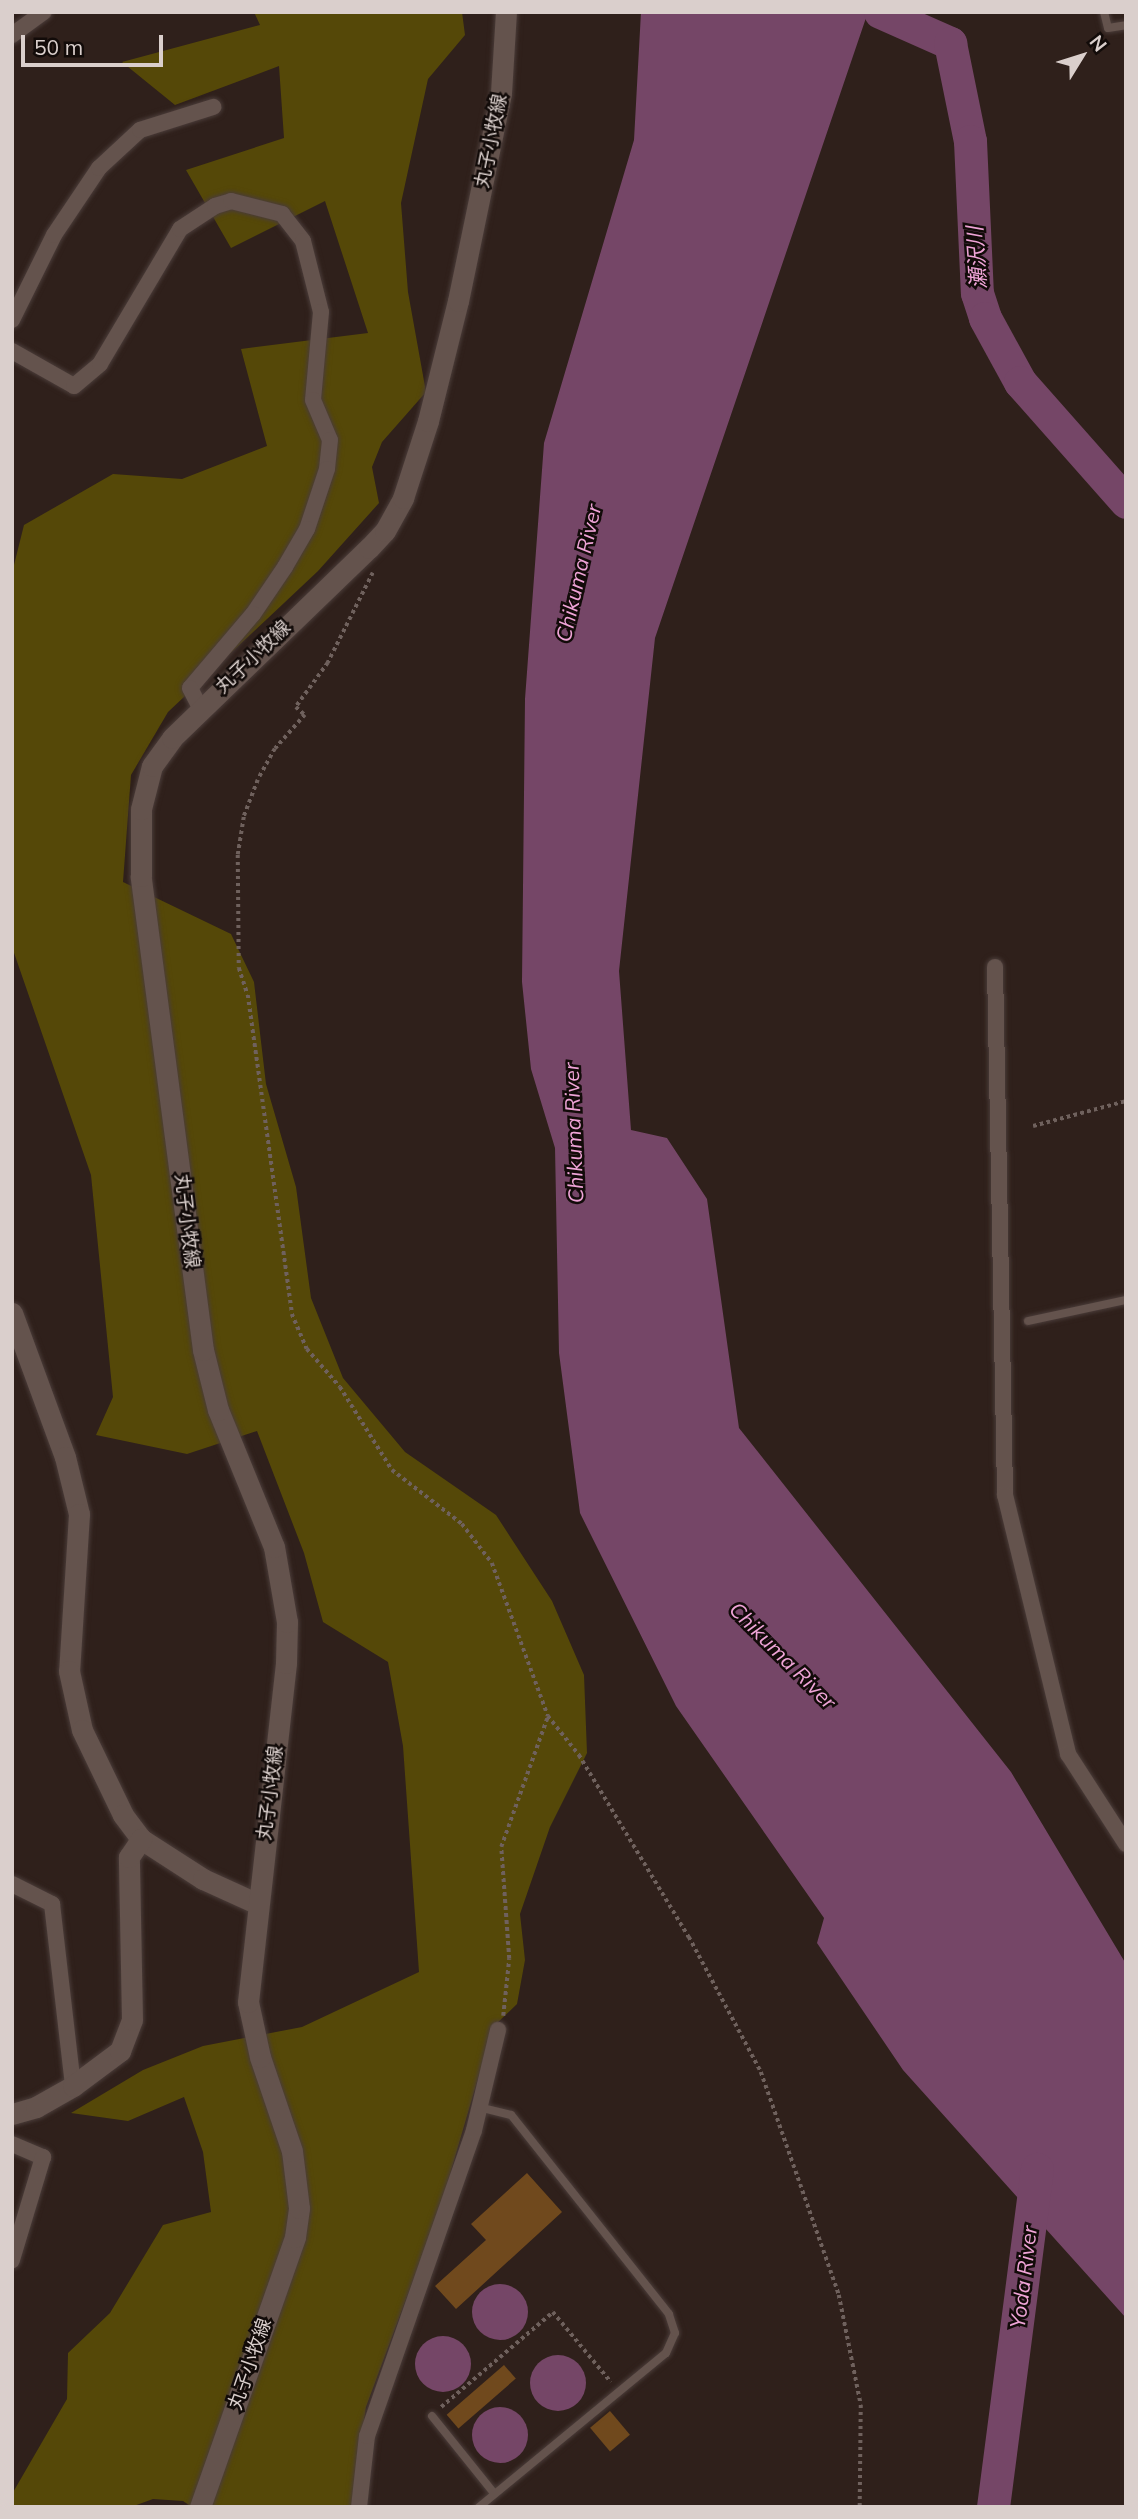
<!DOCTYPE html>
<meta charset="utf-8">
<style>
body{margin:0}
#map{position:relative;width:1138px;height:2519px;overflow:hidden;background:#2f201b;font-family:Mulish,"Noto Sans JP",sans-serif}
div>[style]{position:absolute}
.forest>*{inset:0;background:#554808}
.water>*{inset:0;background:#754667}
.round{border-radius:50%}
.river>*{height:33px;margin:-16.5px;padding:0 16.5px;transform-origin:16.5px;border-radius:16.5px;background:#754667}
.building>*{inset:0;background:#70491d;transform-origin:0 0}
.path>*{height:3.5px;margin-top:-1.75px;transform-origin:0;background:repeating-linear-gradient(90deg,#6f615d 0 3.5px,transparent 0 7px)}
.roads{filter:drop-shadow(0 0 2px #4a3c39) drop-shadow(0 0 2px #4a3c39)}
.lane>*{height:8px;margin:-4px;padding:0 4px;transform-origin:4px;border-radius:4px;background:#64534d}
.street>*{height:16px;margin:-8px;padding:0 8px;transform-origin:8px;border-radius:8px;background:#64534d}
.secondary>*{height:21px;margin:-10.5px;padding:0 10.5px;transform-origin:10.5px;border-radius:10.5px;background:#64534d}
span{translate:-50% -50%;white-space:nowrap;text-align:center;line-height:1.15;-webkit-text-stroke:5px #120b09;paint-order:stroke}
.street-label{font-size:19px;color:#dacfcc}
.water-label{font-size:21px;color:#efa4d7;font-style:italic}
.frame{position:absolute;inset:0;border:14px solid #dacfcc;pointer-events:none}
.north{position:absolute;left:1047px;top:21px;width:70px;height:70px;-webkit-text-stroke:5px #120b09;paint-order:stroke;rotate:52deg;font-size:19px;font-weight:700;line-height:28px;text-align:center;color:#dacfcc}
.north::after{content:'';display:block;margin:auto;width:24px;height:32px;background:#dacfcc;clip-path:polygon(50% 0,100% 100%,50% 72%,0 100%)}
.scale{position:absolute;left:21px;top:35px;width:142px;height:32px;box-sizing:border-box;border:4px solid #dacfcc;border-top:0;padding-left:9px;font-size:21px;line-height:24px;white-space:nowrap;color:#dacfcc;-webkit-text-stroke:5px #120b09;paint-order:stroke}
</style>
<div id="map">
<div class="forest">
<div style="clip-path:polygon(254px 12px,462px 12px,465px 35px,428px 79px,401px 203px,408px 292px,426px 392px,382px 442px,372px 467px,379px 503px,318px 571px,168px 712px,131px 775px,123px 882px,231px 934px,254px 982px,266px 1084px,296px 1187px,311px 1298px,343px 1378px,405px 1452px,496px 1515px,552px 1601px,584px 1675px,587px 1753px,550px 1827px,520px 1914px,525px 1960px,517px 2004px,493px 2027px,441px 2205px,366px 2407px,352px 2507px,192px 2507px,183px 2501px,153px 2499px,131px 2507px,12px 2507px,12px 2494px,67px 2399px,68px 2353px,110px 2313px,163px 2225px,211px 2212px,203px 2152px,184px 2097px,128px 2121px,71px 2113px,143px 2070px,203px 2046px,302px 2027px,419px 1972px,403px 1746px,388px 1662px,323px 1622px,304px 1553px,257px 1431px,187px 1454px,96px 1435px,113px 1397px,91px 1175px,12px 947px,12px 573px,24px 525px,113px 474px,182px 479px,267px 446px,241px 349px,368px 333px,325px 201px,231px 248px,186px 170px,284px 138px,279px 66px,175px 105px,122px 62px,260px 25px)"></div>
</div>
<div class="water">
<div style="clip-path:polygon(641px 12px,868px 12px,655px 638px,619px 971px,631px 1130px,667px 1138px,707px 1199px,739px 1428px,1011px 1772px,1126px 1964px,1126px 2318px,903px 2070px,817px 1943px,824px 1918px,676px 1706px,580px 1513px,559px 1353px,555px 1148px,531px 1069px,522px 982px,525px 699px,544px 443px,634px 140px)"></div>
<div class="round" style="left:472px;top:2284px;width:56px;height:56px"></div>
<div class="round" style="left:415px;top:2336px;width:56px;height:56px"></div>
<div class="round" style="left:530px;top:2355px;width:56px;height:56px"></div>
<div class="round" style="left:472px;top:2407px;width:56px;height:56px"></div>
</div>
<div class="river">
<div style="left:880px;top:12px;width:77px;rotate:23.9deg"></div>
<div style="left:950px;top:43px;width:100px;rotate:78.5deg"></div>
<div style="left:970px;top:141px;width:152px;rotate:87.4deg"></div>
<div style="left:977px;top:293px;width:26px;rotate:72deg"></div>
<div style="left:985px;top:318px;width:73px;rotate:61.3deg"></div>
<div style="left:1020px;top:382px;width:160px;rotate:48.5deg"></div>
<div style="left:993px;top:2507px;width:341px;rotate:-82.6deg"></div>
</div>
<div class="building">
<div style="clip-path:polygon(527px 2173px,562px 2212px,456px 2309px,435px 2286px,486px 2240px,471px 2224px)"></div>
<div style="left:504px;top:2365px;width:18px;height:76px;rotate:49deg"></div>
<div style="left:610px;top:2411px;width:31px;height:26px;rotate:50deg"></div>
</div>
<div class="path">
<div style="left:373px;top:573px;width:101px;rotate:116.6deg"></div>
<div style="left:328px;top:663px;width:54px;rotate:126deg"></div>
<div style="left:296px;top:707px;width:12px;rotate:42deg"></div>
<div style="left:305px;top:715px;width:45px;rotate:131.4deg"></div>
<div style="left:275px;top:749px;width:35px;rotate:119deg"></div>
<div style="left:258px;top:780px;width:40px;rotate:111deg"></div>
<div style="left:244px;top:817px;width:38px;rotate:99deg"></div>
<div style="left:238px;top:855px;width:113px;rotate:89.5deg"></div>
<div style="left:239px;top:968px;width:28px;rotate:72deg"></div>
<div style="left:248px;top:995px;width:322px;rotate:82.1deg"></div>
<div style="left:292px;top:1314px;width:38px;rotate:67deg"></div>
<div style="left:307px;top:1349px;width:50px;rotate:49deg"></div>
<div style="left:340px;top:1387px;width:98px;rotate:57.9deg"></div>
<div style="left:392px;top:1470px;width:88px;rotate:37.6deg"></div>
<div style="left:462px;top:1524px;width:49px;rotate:52.4deg"></div>
<div style="left:492px;top:1563px;width:163px;rotate:69.9deg"></div>
<div style="left:548px;top:1716px;width:50px;rotate:51.5deg"></div>
<div style="left:579px;top:1755px;width:213px;rotate:58.9deg"></div>
<div style="left:689px;top:1937px;width:153px;rotate:61.9deg"></div>
<div style="left:761px;top:2072px;width:236px;rotate:70.7deg"></div>
<div style="left:839px;top:2295px;width:112px;rotate:78.7deg"></div>
<div style="left:861px;top:2405px;width:102px;rotate:90.6deg"></div>
<div style="left:1033px;top:1126px;width:96px;rotate:-15deg"></div>
<div style="left:503px;top:2016px;width:57px;rotate:-84deg"></div>
<div style="left:509px;top:1959px;width:112px;rotate:-94.1deg"></div>
<div style="left:501px;top:1847px;width:139px;rotate:-70.3deg"></div>
<div style="left:441px;top:2407px;width:147px;rotate:-40.3deg"></div>
<div style="left:553px;top:2312px;width:91px;rotate:50.4deg"></div>
</div>
<div class="roads">
<div class="lane">
<div style="left:1104px;top:12px;width:16px;rotate:76deg"></div>
<div style="left:1108px;top:28px;width:18px;rotate:-9deg"></div>
<div style="left:1028px;top:1321px;width:100px;rotate:-12.1deg"></div>
<div style="left:432px;top:2416px;width:99px;rotate:51.2deg"></div>
<div style="left:479px;top:2507px;width:242px;rotate:-39.5deg"></div>
<div style="left:666px;top:2353px;width:22px;rotate:-66deg"></div>
<div style="left:675px;top:2333px;width:20px;rotate:-108deg"></div>
<div style="left:669px;top:2314px;width:254px;rotate:-128.4deg"></div>
<div style="left:511px;top:2115px;width:32px;rotate:-166deg"></div>
</div>
<div class="street">
<div style="left:12px;top:35px;width:39px;rotate:-36deg"></div>
<div style="left:12px;top:320px;width:95px;rotate:-63.7deg"></div>
<div style="left:54px;top:235px;width:81px;rotate:-56.1deg"></div>
<div style="left:99px;top:168px;width:56px;rotate:-42.8deg"></div>
<div style="left:140px;top:130px;width:77px;rotate:-17.5deg"></div>
<div style="left:12px;top:351px;width:71px;rotate:29.4deg"></div>
<div style="left:74px;top:386px;width:34px;rotate:-40deg"></div>
<div style="left:100px;top:364px;width:157px;rotate:-59.3deg"></div>
<div style="left:180px;top:229px;width:42px;rotate:-33.3deg"></div>
<div style="left:215px;top:206px;width:17px;rotate:-17deg"></div>
<div style="left:231px;top:201px;width:53px;rotate:14.3deg"></div>
<div style="left:282px;top:214px;width:34px;rotate:52deg"></div>
<div style="left:303px;top:241px;width:73px;rotate:75.8deg"></div>
<div style="left:321px;top:312px;width:88px;rotate:95.2deg"></div>
<div style="left:313px;top:400px;width:43px;rotate:67deg"></div>
<div style="left:330px;top:440px;width:29px;rotate:96deg"></div>
<div style="left:327px;top:469px;width:63px;rotate:108.4deg"></div>
<div style="left:307px;top:529px;width:44px;rotate:120.1deg"></div>
<div style="left:285px;top:567px;width:57px;rotate:124.2deg"></div>
<div style="left:253px;top:614px;width:97px;rotate:130.4deg"></div>
<div style="left:190px;top:688px;width:22px;rotate:63deg"></div>
<div style="left:995px;top:967px;width:528px;rotate:88.91deg"></div>
<div style="left:1005px;top:1495px;width:267px;rotate:76.3deg"></div>
<div style="left:1068px;top:1754px;width:107px;rotate:57.2deg"></div>
<div style="left:12px;top:1884px;width:45px;rotate:26.6deg"></div>
<div style="left:52px;top:1904px;width:183px;rotate:83.4deg"></div>
<div style="left:12px;top:2144px;width:34px;rotate:23deg"></div>
<div style="left:43px;top:2157px;width:108px;rotate:106.8deg"></div>
<div style="left:359px;top:2507px;width:71px;rotate:-83.6deg"></div>
<div style="left:367px;top:2436px;width:324px;rotate:-70.7deg"></div>
<div style="left:474px;top:2130px;width:103px;rotate:-76.5deg"></div>
</div>
<div class="secondary">
<div style="left:12px;top:1313px;width:153px;rotate:69.8deg"></div>
<div style="left:65px;top:1457px;width:59px;rotate:76.2deg"></div>
<div style="left:79px;top:1514px;width:157px;rotate:93.6deg"></div>
<div style="left:69px;top:1671px;width:60px;rotate:77.6deg"></div>
<div style="left:82px;top:1730px;width:94px;rotate:64.2deg"></div>
<div style="left:123px;top:1815px;width:30px;rotate:53deg"></div>
<div style="left:141px;top:1839px;width:74px;rotate:32.8deg"></div>
<div style="left:203px;top:1879px;width:58px;rotate:24.4deg"></div>
<div style="left:12px;top:2114px;width:25px;rotate:-16deg"></div>
<div style="left:36px;top:2107px;width:43px;rotate:-29.6deg"></div>
<div style="left:73px;top:2086px;width:59px;rotate:-36.7deg"></div>
<div style="left:120px;top:2051px;width:33px;rotate:-69deg"></div>
<div style="left:132px;top:2020px;width:163px;rotate:-91.1deg"></div>
<div style="left:129px;top:1857px;width:22px;rotate:-56deg"></div>
<div style="left:200px;top:2507px;width:286px;rotate:-70.6deg"></div>
<div style="left:295px;top:2237px;width:29px;rotate:-82deg"></div>
<div style="left:299px;top:2208px;width:57px;rotate:-97deg"></div>
<div style="left:292px;top:2151px;width:99px;rotate:-108.8deg"></div>
<div style="left:260px;top:2057px;width:56px;rotate:-102.3deg"></div>
<div style="left:248px;top:2002px;width:341px;rotate:-83.6deg"></div>
<div style="left:286px;top:1663px;width:41px;rotate:-88.6deg"></div>
<div style="left:287px;top:1622px;width:76px;rotate:-99.8deg"></div>
<div style="left:274px;top:1547px;width:148px;rotate:-112.2deg"></div>
<div style="left:218px;top:1410px;width:62px;rotate:-104deg"></div>
<div style="left:203px;top:1350px;width:478px;rotate:-97.5deg"></div>
<div style="left:141px;top:876px;width:67px;rotate:-90deg"></div>
<div style="left:141px;top:809px;width:44px;rotate:-75.7deg"></div>
<div style="left:152px;top:766px;width:34px;rotate:-54deg"></div>
<div style="left:172px;top:738px;width:274px;rotate:-44deg"></div>
<div style="left:369px;top:548px;width:23px;rotate:-47deg"></div>
<div style="left:385px;top:531px;width:38px;rotate:-61deg"></div>
<div style="left:403px;top:498px;width:81px;rotate:-72deg"></div>
<div style="left:428px;top:421px;width:124px;rotate:-76deg"></div>
<div style="left:458px;top:301px;width:212px;rotate:-78.3deg"></div>
<div style="left:501px;top:93px;width:81px;rotate:-86.5deg"></div>
</div>
</div>
<div class="street-label">
<span style="left:491px;top:141px;rotate:-79deg">丸子小牧線</span>
<span style="left:253px;top:657px;rotate:-44deg">丸子小牧線</span>
<span style="left:187px;top:1221px;rotate:83deg">丸子小牧線</span>
<span style="left:270px;top:1793px;rotate:-83deg">丸子小牧線</span>
<span style="left:250px;top:2364px;rotate:-71deg">丸子小牧線</span>
</div>
<div class="water-label">
<span style="left:976px;top:258px;rotate:-94deg">瀬沢川</span>
<span style="left:578px;top:573px;rotate:-77deg">Chikuma River</span>
<span style="left:573px;top:1133px;rotate:-92deg">Chikuma River</span>
<span style="left:783px;top:1655px;rotate:45deg">Chikuma River</span>
<span style="left:1023px;top:2277px;rotate:-83deg">Yoda River</span>
</div>
<div class="frame"></div>
<div class="north">N</div>
<div class="scale">50 m</div>
</div>
